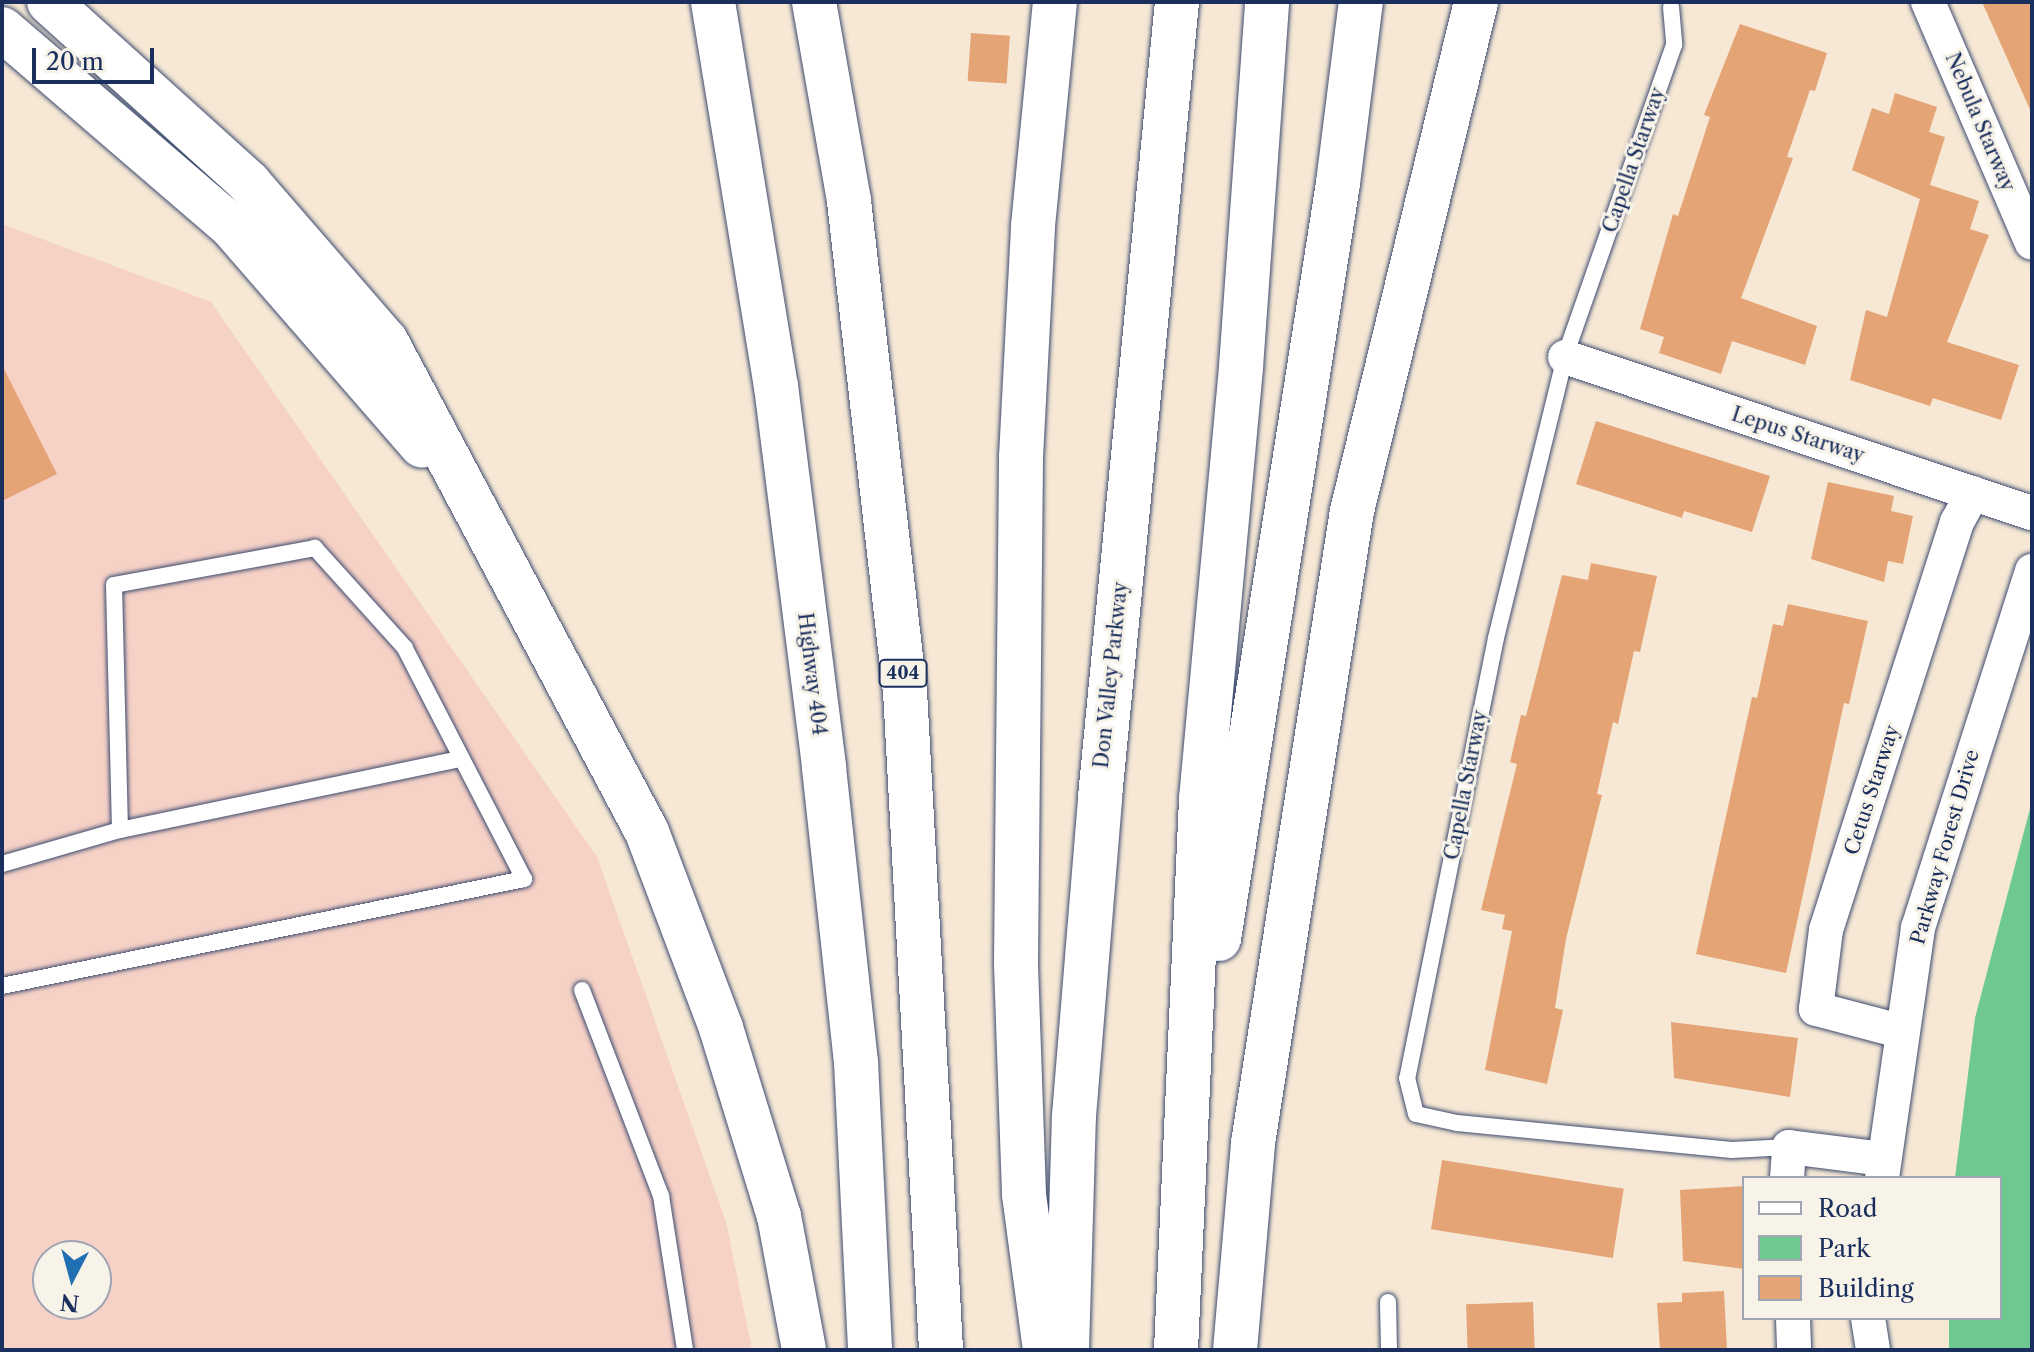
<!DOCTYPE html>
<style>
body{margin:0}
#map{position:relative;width:2034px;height:1352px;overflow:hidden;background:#f6e8d5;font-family:"Libre Caslon Text",serif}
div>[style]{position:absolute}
.built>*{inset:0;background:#f6d1c6}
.green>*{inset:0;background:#6ec990}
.building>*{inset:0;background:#e4a475;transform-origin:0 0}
.roads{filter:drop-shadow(0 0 2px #3c4b70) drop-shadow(0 0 2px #3c4b70)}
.lane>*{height:16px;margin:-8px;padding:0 8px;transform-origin:8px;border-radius:8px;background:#fff}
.street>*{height:34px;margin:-17px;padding:0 17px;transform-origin:17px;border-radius:17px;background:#fff}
.highway>*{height:44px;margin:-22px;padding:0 22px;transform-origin:22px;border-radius:22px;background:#fff}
span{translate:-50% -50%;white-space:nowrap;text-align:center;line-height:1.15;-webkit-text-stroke:6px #f7f3e8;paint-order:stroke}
.shield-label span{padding:2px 6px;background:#f7f3e8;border:2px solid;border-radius:6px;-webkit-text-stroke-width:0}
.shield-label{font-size:18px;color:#1b2f5e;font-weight:700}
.street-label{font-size:20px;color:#1b2f5e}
.frame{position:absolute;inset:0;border:4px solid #1b2f5e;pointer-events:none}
.legend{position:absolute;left:1742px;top:1176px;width:260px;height:144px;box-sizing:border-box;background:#f7f3e8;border:2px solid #9fa5b1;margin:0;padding:10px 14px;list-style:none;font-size:24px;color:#1b2f5e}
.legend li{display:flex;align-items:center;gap:16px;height:40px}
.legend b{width:40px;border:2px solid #9fa5b1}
.north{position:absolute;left:32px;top:1240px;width:80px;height:80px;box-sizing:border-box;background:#f7f3e8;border:2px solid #9fa5b1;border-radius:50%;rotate:186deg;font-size:22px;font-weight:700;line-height:32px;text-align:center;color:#1b2f5e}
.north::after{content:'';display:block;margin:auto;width:28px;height:36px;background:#1f6fb2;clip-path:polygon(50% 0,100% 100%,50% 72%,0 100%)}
.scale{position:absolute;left:32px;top:48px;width:122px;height:36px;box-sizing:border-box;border:4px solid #1b2f5e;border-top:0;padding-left:10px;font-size:24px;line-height:28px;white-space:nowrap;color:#1b2f5e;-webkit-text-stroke:6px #f7f3e8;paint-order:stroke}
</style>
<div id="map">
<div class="built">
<div style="clip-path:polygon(evenodd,2px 224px,211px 302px,597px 857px,726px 1222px,752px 1350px,2px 1350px,2px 224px,48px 1256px,96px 1256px,96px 1304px,48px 1304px,48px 1256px)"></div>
</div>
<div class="green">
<div style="clip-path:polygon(2032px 801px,2032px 1350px,1949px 1350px,1949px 1318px,2000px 1318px,2000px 1178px,1955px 1178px,1975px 1018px)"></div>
</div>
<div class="building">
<div style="clip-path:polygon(1982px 2px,2032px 2px,2032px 114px)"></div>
<div style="clip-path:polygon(1740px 24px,1827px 53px,1815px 91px,1810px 90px,1787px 157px,1793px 158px,1741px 298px,1817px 326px,1805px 365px,1732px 341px,1721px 374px,1659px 353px,1664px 337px,1640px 329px,1673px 214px,1678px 216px,1710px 117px,1704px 115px)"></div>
<div style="left:971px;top:33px;width:39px;height:48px;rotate:4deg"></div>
<div style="clip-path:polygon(1895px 93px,1937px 107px,1929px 132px,1945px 137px,1930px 185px,1979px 201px,1970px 229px,1989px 235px,1947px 342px,2019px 365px,2001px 420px,1933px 398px,1930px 406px,1850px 380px,1866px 310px,1887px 317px,1920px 199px,1852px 170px,1872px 108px,1889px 114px)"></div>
<div style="clip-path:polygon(2px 365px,57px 474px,2px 501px)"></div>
<div style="clip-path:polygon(1596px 421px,1770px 476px,1752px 532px,1684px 511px,1682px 518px,1576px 484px)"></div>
<div style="clip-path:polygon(1828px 482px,1894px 496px,1891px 511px,1913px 516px,1903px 564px,1888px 561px,1884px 582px,1811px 559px)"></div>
<div style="clip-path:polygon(1591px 563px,1657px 576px,1640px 652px,1634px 651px,1618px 724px,1613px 722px,1597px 794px,1602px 795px,1566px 939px,1555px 1008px,1563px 1010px,1547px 1084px,1485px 1070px,1512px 931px,1502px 929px,1505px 915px,1481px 910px,1517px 764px,1510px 762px,1521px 715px,1526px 716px,1562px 575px,1588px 580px)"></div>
<div style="clip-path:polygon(1788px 604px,1868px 621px,1849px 704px,1844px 703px,1786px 973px,1696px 954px,1752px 697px,1757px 698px,1773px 624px,1783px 626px)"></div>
<div style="clip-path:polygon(1671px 1022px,1798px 1038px,1790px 1097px,1674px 1078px)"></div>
<div style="left:1442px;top:1160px;width:184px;height:70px;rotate:9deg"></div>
<div style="clip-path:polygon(1744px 1186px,1744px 1269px,1683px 1261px,1680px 1190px)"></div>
<div style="clip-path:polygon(1724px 1291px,1727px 1350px,1660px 1350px,1657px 1303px,1682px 1302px,1682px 1293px)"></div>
<div style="left:1533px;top:1302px;width:48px;height:67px;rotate:88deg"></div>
</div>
<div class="roads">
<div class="lane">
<div style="left:1671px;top:7px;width:38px;rotate:85deg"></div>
<div style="left:1674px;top:45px;width:330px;rotate:109.3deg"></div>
<div style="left:1565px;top:357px;width:289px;rotate:103.8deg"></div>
<div style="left:1496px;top:638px;width:449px;rotate:101.4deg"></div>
<div style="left:1407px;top:1078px;width:37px;rotate:76deg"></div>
<div style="left:1416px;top:1114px;width:42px;rotate:12.4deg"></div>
<div style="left:1457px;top:1123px;width:276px;rotate:5.6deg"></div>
<div style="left:1732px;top:1150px;width:57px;rotate:-3deg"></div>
<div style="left:2px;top:864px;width:123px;rotate:-16.1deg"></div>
<div style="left:120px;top:830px;width:347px;rotate:-11.8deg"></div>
<div style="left:2px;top:986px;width:533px;rotate:-11.58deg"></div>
<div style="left:524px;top:879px;width:260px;rotate:-117.3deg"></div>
<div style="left:405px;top:648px;width:135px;rotate:-132deg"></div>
<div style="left:315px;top:548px;width:204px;rotate:169.6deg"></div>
<div style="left:114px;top:585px;width:245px;rotate:88.6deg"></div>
<div style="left:582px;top:990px;width:221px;rotate:69deg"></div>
<div style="left:661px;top:1196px;width:156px;rotate:81.1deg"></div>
<div style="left:1388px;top:1302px;width:48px;rotate:88.8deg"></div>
</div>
<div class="street">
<div style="left:1928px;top:2px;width:262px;rotate:66.7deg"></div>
<div style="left:1565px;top:357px;width:492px;rotate:18.5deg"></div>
<div style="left:1900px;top:1031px;width:87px;rotate:-165.3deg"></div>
<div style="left:1816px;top:1009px;width:80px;rotate:-82.8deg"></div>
<div style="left:1826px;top:930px;width:429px;rotate:-72.2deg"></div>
<div style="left:1957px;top:522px;width:33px;rotate:-61deg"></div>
<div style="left:1787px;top:1178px;width:31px;rotate:-86deg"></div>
<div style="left:1789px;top:1147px;width:96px;rotate:7.2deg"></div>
<div style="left:1882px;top:1178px;width:253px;rotate:-81.8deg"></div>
<div style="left:1918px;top:928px;width:375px;rotate:-72.3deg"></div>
<div style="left:1793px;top:1318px;width:32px;rotate:88deg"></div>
<div style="left:1868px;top:1318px;width:32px;rotate:81deg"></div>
</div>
<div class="highway">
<div style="left:49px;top:2px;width:270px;rotate:42.1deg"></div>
<div style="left:249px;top:183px;width:209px;rotate:49.1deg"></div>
<div style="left:386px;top:341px;width:556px;rotate:62.01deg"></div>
<div style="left:647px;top:832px;width:210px;rotate:69.3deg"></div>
<div style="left:721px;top:1028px;width:197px;rotate:72.9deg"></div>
<div style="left:779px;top:1216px;width:136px;rotate:79.4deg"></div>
<div style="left:713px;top:2px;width:389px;rotate:80.7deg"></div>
<div style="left:776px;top:386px;width:385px;rotate:82.8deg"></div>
<div style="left:824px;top:768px;width:296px;rotate:83.8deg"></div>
<div style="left:856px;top:1062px;width:288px;rotate:87.2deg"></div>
<div style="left:814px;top:2px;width:202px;rotate:80deg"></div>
<div style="left:849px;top:201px;width:493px;rotate:83.5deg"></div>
<div style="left:905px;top:691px;width:660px;rotate:86.87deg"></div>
<div style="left:2px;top:29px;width:302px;rotate:40.7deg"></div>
<div style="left:231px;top:226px;width:291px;rotate:49deg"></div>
<div style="left:1219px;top:939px;width:765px;rotate:-81.05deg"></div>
<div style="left:1338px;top:183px;width:182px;rotate:-82.8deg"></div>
<div style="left:1045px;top:1350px;width:157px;rotate:-97.7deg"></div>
<div style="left:1024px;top:1194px;width:232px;rotate:-92deg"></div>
<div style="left:1016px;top:962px;width:505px;rotate:-89.43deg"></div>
<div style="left:1021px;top:457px;width:231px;rotate:-87deg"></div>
<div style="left:1033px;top:226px;width:225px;rotate:-84.4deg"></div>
<div style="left:1067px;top:1350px;width:234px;rotate:-88.3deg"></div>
<div style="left:1074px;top:1116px;width:320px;rotate:-85.3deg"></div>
<div style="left:1100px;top:797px;width:799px;rotate:-84.47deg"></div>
<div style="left:1176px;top:1350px;width:552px;rotate:-87.4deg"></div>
<div style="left:1201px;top:799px;width:434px;rotate:-84.7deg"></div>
<div style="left:1241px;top:367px;width:366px;rotate:-85.9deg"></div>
<div style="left:1235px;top:1350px;width:208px;rotate:-85deg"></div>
<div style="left:1253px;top:1143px;width:640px;rotate:-81.1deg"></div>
<div style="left:1352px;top:511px;width:524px;rotate:-76.31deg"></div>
</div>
</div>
<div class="shield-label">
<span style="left:903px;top:673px">404</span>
</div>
<div class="street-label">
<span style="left:1980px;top:122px;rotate:67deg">Nebula Starway</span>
<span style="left:1634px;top:160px;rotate:-71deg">Capella Starway</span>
<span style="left:1798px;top:435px;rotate:18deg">Lepus Starway</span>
<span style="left:812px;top:674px;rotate:83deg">Highway 404</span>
<span style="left:1111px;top:675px;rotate:-84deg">Don Valley Parkway</span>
<span style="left:1466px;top:785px;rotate:-79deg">Capella Starway</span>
<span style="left:1872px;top:790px;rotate:-72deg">Cetus Starway</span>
<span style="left:1945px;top:847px;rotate:-74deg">Parkway Forest Drive</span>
</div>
<div class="frame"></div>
<ul class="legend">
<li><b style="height:10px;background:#fff"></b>Road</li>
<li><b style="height:22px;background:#6ec990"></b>Park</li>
<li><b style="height:22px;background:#e4a475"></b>Building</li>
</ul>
<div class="north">N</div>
<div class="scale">20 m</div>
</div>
